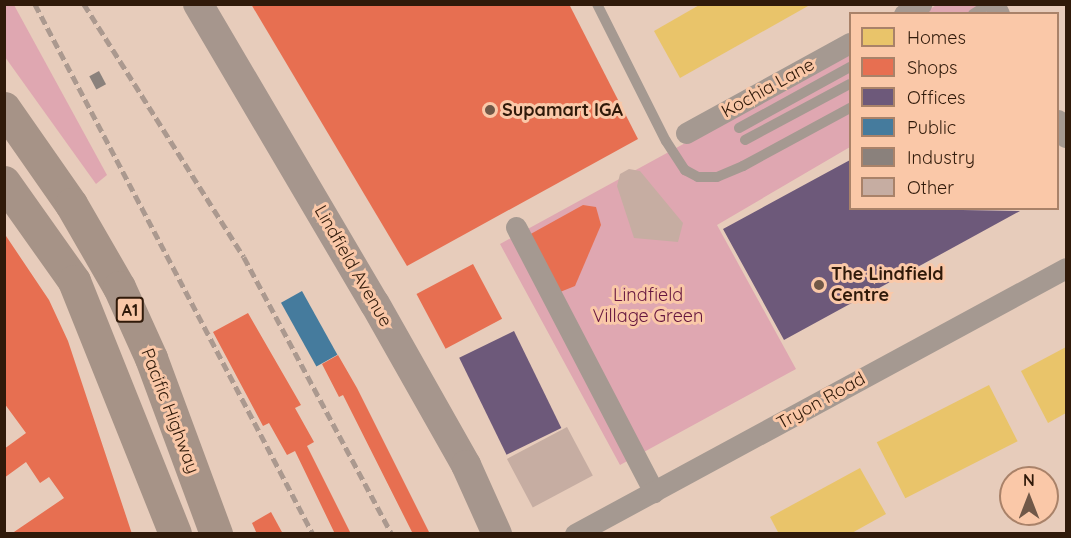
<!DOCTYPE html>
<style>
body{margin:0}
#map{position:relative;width:1071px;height:538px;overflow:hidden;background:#e7ccbb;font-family:Quicksand,sans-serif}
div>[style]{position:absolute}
.green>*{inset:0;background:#dfa7b1}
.homes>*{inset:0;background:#e9c46a;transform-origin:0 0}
.shops>*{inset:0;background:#e76f51;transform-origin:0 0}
.offices>*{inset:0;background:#6d597a;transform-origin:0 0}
.public>*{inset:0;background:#457b9d;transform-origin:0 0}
.industry>*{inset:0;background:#8a817c;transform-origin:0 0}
.building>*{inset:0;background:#c6ada2;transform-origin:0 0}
.lane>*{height:10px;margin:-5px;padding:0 5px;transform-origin:5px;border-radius:5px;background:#a59991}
.street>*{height:21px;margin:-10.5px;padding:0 10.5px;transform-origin:10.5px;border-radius:10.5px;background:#a59991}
.secondary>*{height:30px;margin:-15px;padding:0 15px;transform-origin:15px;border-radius:15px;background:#a6968d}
.highway>*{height:33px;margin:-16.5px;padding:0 16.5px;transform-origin:16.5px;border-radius:16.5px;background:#a69387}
.rail>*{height:4.5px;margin-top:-2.25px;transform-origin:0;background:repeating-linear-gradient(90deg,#ab998f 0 9px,transparent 0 13.5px)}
.dots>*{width:16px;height:16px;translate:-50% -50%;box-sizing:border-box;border:3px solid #fac8a8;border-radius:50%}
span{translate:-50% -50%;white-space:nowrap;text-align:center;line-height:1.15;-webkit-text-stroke:6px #fac8a8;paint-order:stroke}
.shield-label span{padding:2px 4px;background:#fac8a8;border:2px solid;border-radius:4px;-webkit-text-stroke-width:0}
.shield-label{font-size:16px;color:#301a0a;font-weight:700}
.street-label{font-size:18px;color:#301a0a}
.poi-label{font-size:18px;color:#301a0a;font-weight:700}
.left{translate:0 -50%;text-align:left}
.park-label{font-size:18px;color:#66163f}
.frame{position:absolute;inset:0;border:6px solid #301a0a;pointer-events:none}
.legend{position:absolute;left:849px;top:12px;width:210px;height:198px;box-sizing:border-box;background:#fac8a8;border:2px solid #a98269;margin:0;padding:8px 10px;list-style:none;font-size:18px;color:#301a0a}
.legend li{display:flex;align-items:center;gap:12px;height:30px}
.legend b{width:30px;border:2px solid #a98269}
.north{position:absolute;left:999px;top:466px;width:60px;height:60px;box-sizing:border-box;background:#fac8a8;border:2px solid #a98269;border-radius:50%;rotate:0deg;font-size:16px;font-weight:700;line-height:24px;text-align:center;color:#301a0a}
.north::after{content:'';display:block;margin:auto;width:21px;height:27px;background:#705848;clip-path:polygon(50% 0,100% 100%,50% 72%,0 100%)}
</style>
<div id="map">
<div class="green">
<div style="clip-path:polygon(938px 4px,994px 5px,999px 14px,922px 14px)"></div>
<div style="clip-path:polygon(4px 5px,14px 5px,107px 175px,96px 184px,5px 57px)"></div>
<div style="clip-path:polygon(850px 53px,850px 147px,717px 225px,796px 369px,620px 465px,500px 244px)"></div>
</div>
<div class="homes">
<div style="clip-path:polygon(701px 4px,807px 4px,808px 6px,680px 78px,654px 31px)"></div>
<div style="clip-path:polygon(1066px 347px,1066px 413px,1048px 423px,1021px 371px)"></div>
<div style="left:989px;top:385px;width:63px;height:126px;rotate:63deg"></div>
<div style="clip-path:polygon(860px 468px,886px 514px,850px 534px,779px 534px,770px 517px)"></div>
</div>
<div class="shops">
<div style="clip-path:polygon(251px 4px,569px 4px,638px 139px,407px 266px)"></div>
<div style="clip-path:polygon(583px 205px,596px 207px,601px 225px,575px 286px,560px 292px,527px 236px)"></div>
<div style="clip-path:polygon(4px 233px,49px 300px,68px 341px,132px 534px,11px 534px,64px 498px,49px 477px,40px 483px,26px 462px,4px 478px,4px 449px,26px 433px,4px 403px)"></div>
<div style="left:473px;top:264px;width:62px;height:64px;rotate:62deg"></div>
<div style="clip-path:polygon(248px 313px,301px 405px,295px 408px,314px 442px,307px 446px,351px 534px,335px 534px,295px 451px,287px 455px,269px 423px,263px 426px,213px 332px)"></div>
<div style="clip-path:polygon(338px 355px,357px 388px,430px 534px,413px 534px,343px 395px,339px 397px,322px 364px)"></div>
<div style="clip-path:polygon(271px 512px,283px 534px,257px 534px,252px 523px)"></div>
</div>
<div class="offices">
<div style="clip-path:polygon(850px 160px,850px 208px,1020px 211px,784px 340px,723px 229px)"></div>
<div style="left:514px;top:331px;width:108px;height:61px;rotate:64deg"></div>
</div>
<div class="public">
<div style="left:302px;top:291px;width:73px;height:24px;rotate:61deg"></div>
</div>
<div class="industry">
<div style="left:99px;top:71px;width:15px;height:11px;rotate:62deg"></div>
</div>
<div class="building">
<div style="clip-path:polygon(629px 169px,640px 171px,683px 223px,678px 242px,634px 238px,617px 186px,620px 174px)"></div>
<div style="left:567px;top:427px;width:55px;height:68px;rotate:62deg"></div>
</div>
<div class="lane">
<div style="left:597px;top:4px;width:153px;rotate:63.3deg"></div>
<div style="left:666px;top:141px;width:35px;rotate:57deg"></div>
<div style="left:685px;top:170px;width:15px;rotate:28deg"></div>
<div style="left:698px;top:177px;width:19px"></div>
<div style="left:717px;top:177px;width:28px;rotate:-23deg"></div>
<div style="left:743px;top:166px;width:122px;rotate:-28.5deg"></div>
<div style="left:973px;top:14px;width:19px;rotate:-32deg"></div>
<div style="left:739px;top:128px;width:127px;rotate:-28.8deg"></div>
<div style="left:745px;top:140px;width:119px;rotate:-28.1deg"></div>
</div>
<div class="street">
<div style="left:994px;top:4px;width:11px;rotate:63deg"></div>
<div style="left:904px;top:14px;width:20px;rotate:-30deg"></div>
<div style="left:1058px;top:120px;width:19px;rotate:65deg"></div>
<div style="left:686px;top:133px;width:187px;rotate:-28.8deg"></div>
<div style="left:516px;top:227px;width:299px;rotate:62.5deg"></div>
<div style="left:575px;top:534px;width:558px;rotate:-28.45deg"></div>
</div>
<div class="secondary">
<div style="left:198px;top:4px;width:348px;rotate:59.5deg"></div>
<div style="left:375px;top:304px;width:185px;rotate:60.5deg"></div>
<div style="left:466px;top:465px;width:76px;rotate:65.8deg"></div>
</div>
<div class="highway">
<div style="left:4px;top:108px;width:117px;rotate:55.1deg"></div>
<div style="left:71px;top:204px;width:96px;rotate:60deg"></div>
<div style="left:119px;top:287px;width:78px;rotate:65.7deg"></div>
<div style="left:151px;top:358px;width:188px;rotate:69.7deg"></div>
<div style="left:4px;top:182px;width:121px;rotate:54.7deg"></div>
<div style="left:74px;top:281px;width:272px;rotate:68.2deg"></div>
</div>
<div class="rail">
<div style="left:35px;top:4px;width:598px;rotate:62.32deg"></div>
<div style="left:84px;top:4px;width:299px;rotate:57.7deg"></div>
<div style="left:244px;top:257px;width:314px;rotate:61.9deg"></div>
</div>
<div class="dots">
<div style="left:490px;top:110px;background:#705848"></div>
<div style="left:819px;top:285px;background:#705848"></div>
</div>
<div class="shield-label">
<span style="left:130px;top:310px">A1</span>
</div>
<div class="street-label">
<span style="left:768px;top:88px;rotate:-29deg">Kochia Lane</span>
<span style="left:353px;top:266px;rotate:60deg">Lindfield Avenue</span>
<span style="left:821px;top:401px;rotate:-29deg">Tryon Road</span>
<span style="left:170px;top:411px;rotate:69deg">Pacific Highway</span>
</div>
<div class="poi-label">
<span class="left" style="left:502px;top:110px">Supamart IGA</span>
<span class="left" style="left:831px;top:285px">The Lindfield<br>Centre</span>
</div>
<div class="park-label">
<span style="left:648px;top:306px">Lindfield<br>Village Green</span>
</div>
<div class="frame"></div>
<ul class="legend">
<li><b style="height:16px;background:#e9c46a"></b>Homes</li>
<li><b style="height:16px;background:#e76f51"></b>Shops</li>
<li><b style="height:16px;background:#6d597a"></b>Offices</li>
<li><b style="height:16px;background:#457b9d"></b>Public</li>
<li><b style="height:16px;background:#8a817c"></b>Industry</li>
<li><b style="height:16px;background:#c6ada2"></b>Other</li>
</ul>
<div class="north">N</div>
</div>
